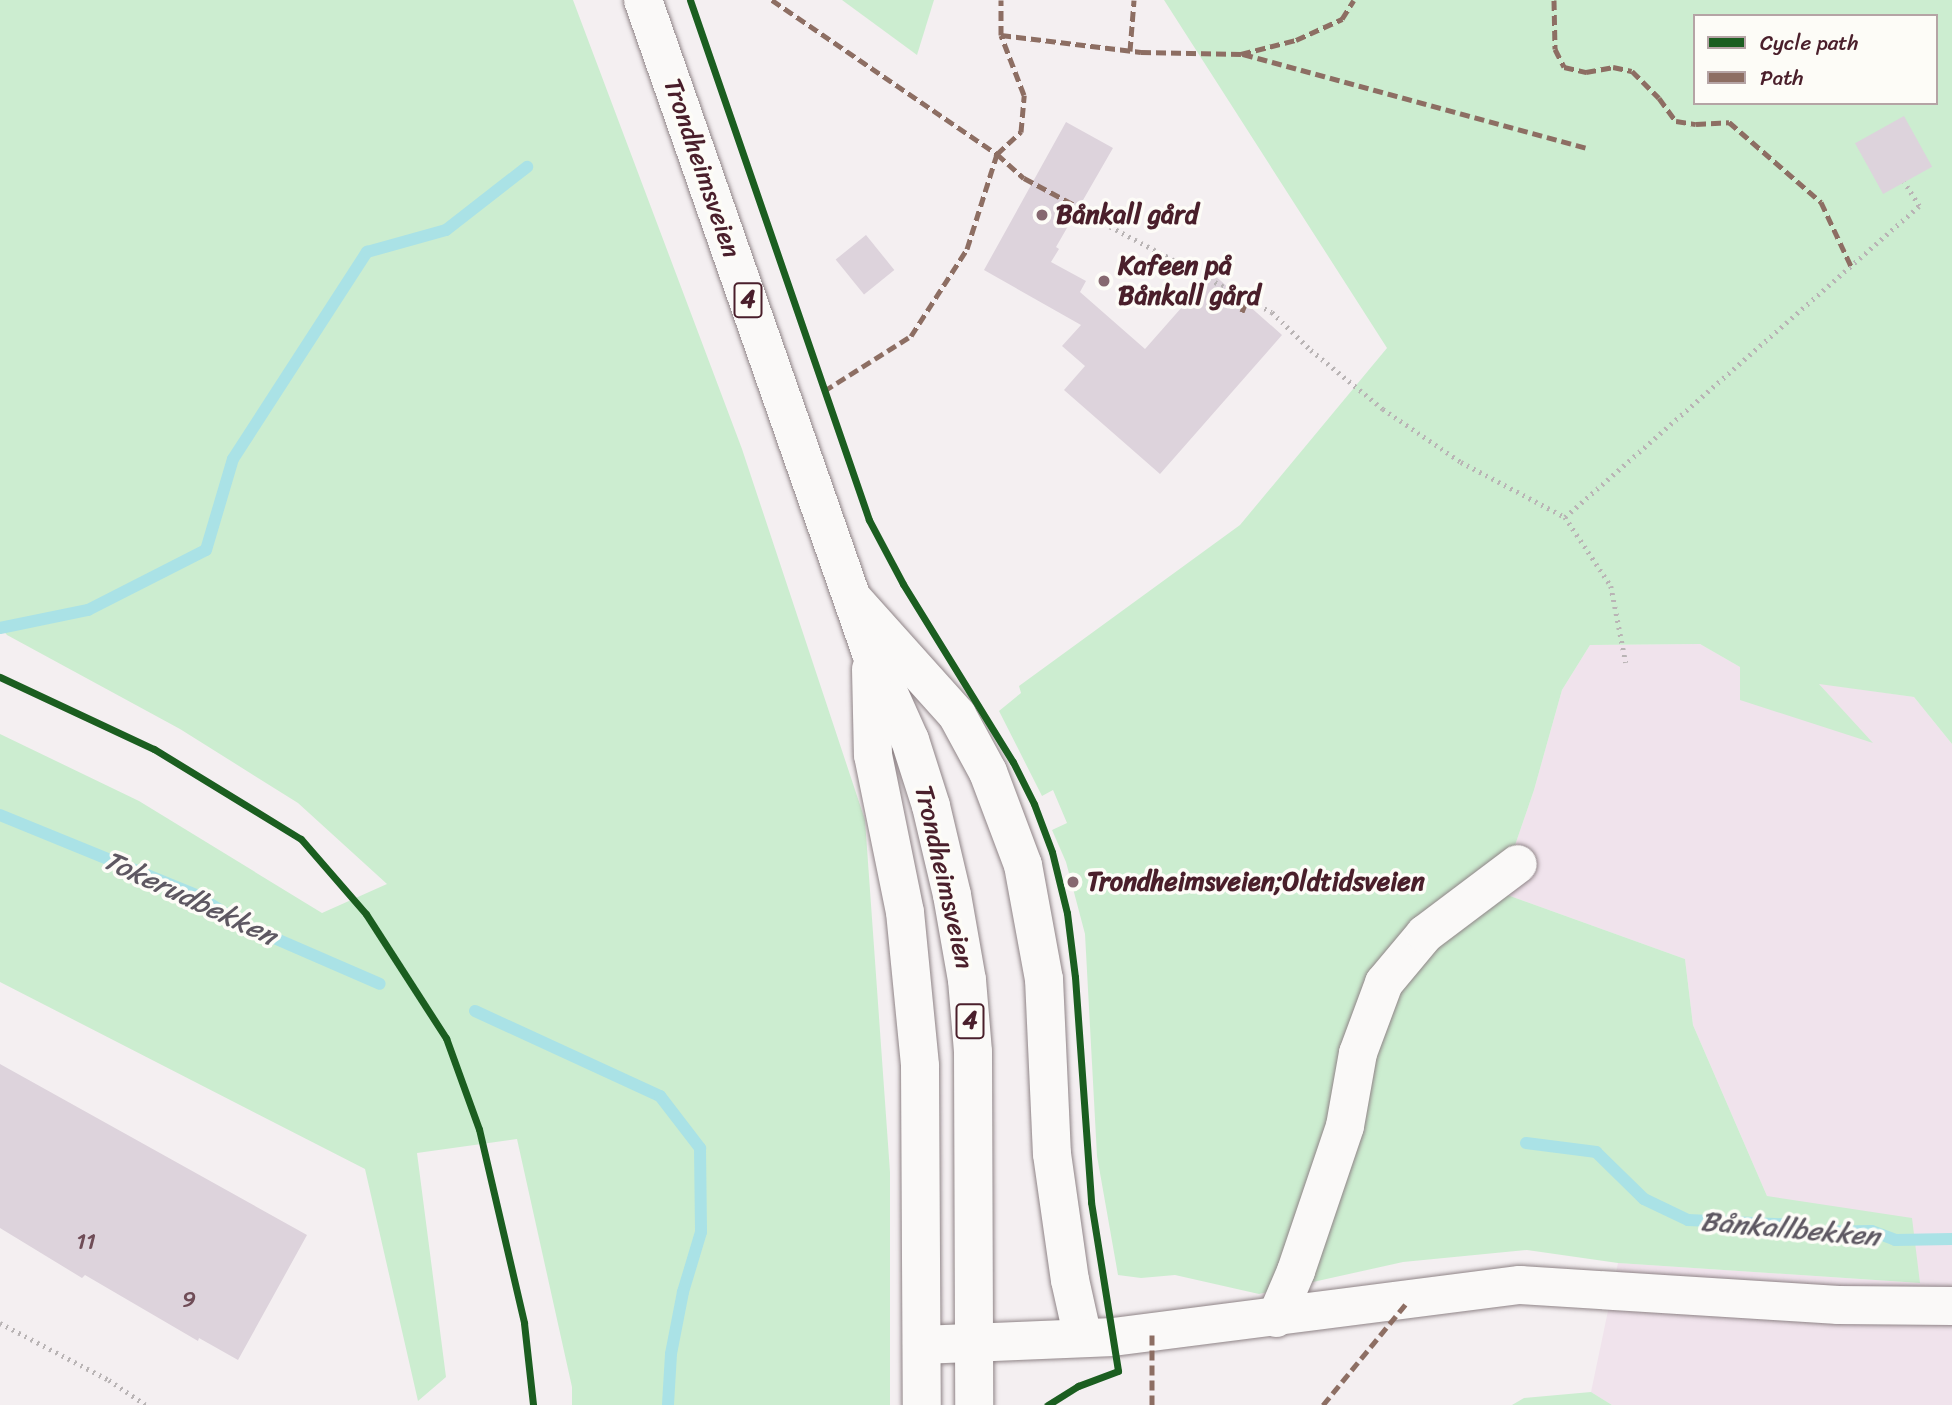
<!DOCTYPE html>
<meta charset="utf-8">
<style>
body{margin:0}
#map{position:relative;width:1952px;height:1405px;overflow:hidden;background:#f4eff1;font-family:Sriracha,sans-serif}
div>[style]{position:absolute}
.built>*{inset:0;background:#f0e3ec}
.green>*{inset:0;background:#ccedd0}
.stream>*{height:12px;margin:-6px;padding:0 6px;transform-origin:6px;border-radius:6px;background:#aae2e6}
.building>*{inset:0;background:#ddd3dc;transform-origin:0 0}
.path>*{height:4.5px;margin-top:-2.25px;transform-origin:0;background:repeating-linear-gradient(90deg,#b9b4b5 0 2px,transparent 0 7px)}
.roads{filter:drop-shadow(0 0 2px #8f8487) drop-shadow(0 0 2px #8f8487)}
.minor>*{height:38px;margin:-19px;padding:0 19px;transform-origin:19px;border-radius:19px;background:#faf9f8}
.highway>*{height:38px;margin:-19px;padding:0 19px;transform-origin:19px;border-radius:19px;background:#faf9f8}
.quiet>*{height:5px;margin-top:-2.5px;transform-origin:0;background:repeating-linear-gradient(90deg,#8d6e63 0 10px,transparent 0 15px)}
.cycleway>*{height:7px;margin:-3.5px;padding:0 3.5px;transform-origin:3.5px;border-radius:3.5px;background:#1b5e20}
.dots>*{width:19px;height:19px;translate:-50% -50%;box-sizing:border-box;border:4px solid #fdfcf7;border-radius:50%}
span{translate:-50% -50%;white-space:nowrap;text-align:center;line-height:1.15;-webkit-text-stroke:7px #fdfcf7;paint-order:stroke}
.number-label{font-size:23px;color:#6f4c57}
.number-label span{-webkit-text-stroke-width:0}
.shield-label span{padding:2px 5px;background:#fdfcf7;border:2px solid;border-radius:5px;-webkit-text-stroke-width:0}
.shield-label{font-size:24px;color:#4a1f2b;font-weight:700}
.street-label{font-size:26px;color:#4a1f2b}
.poi-label{font-size:26px;color:#4a1f2b;font-weight:700}
.left{translate:0 -50%;text-align:left}
.water-label{font-size:28px;color:#5e5862;font-style:italic}
.legend{position:absolute;left:1693px;top:14px;width:245px;height:91px;box-sizing:border-box;background:#fdfcf7;border:2px solid #b5a4a5;margin:0;padding:9px 12px;list-style:none;font-size:21px;color:#4a1f2b}
.legend li{display:flex;align-items:center;gap:14px;height:35px}
.legend b{width:35px;border:2px solid #b5a4a5}
</style>
<div id="map">
<div class="built">
<div style="clip-path:polygon(1700px 644px,1871px 742px,1818px 683px,1914px 697px,1952px 744px,1952px 1405px,1612px 1405px,1591px 1392px,1618px 1263px,1920px 1283px,1767px 1196px,1693px 1025px,1685px 959px,1499px 892px,1534px 790px,1562px 690px,1590px 645px)"></div>
</div>
<div class="green">
<div style="clip-path:polygon(0 0,573px 0,742px 449px,865px 820px,890px 1172px,890px 1405px,572px 1405px,572px 1387px,517px 1139px,417px 1153px,446px 1377px,418px 1401px,365px 1169px,0 982px,0 734px,139px 801px,322px 913px,387px 884px,298px 803px,180px 729px,7px 635px,0 627px)"></div>
<div style="clip-path:polygon(842px 0,934px 0,917px 55px)"></div>
<div style="clip-path:polygon(evenodd,1164px 0,1952px 0,1952px 744px,1914px 697px,1819px 684px,1873px 743px,1740px 700px,1740px 667px,1700px 644px,1590px 645px,1562px 690px,1534px 790px,1499px 892px,1685px 959px,1693px 1025px,1767px 1196px,1912px 1218px,1920px 1283px,1618px 1263px,1527px 1250px,1403px 1262px,1259px 1294px,1175px 1275px,1141px 1278px,1118px 1275px,1097px 1156px,1085px 934px,1066px 862px,1052px 830px,1067px 823px,1053px 790px,1042px 796px,999px 711px,1021px 693px,1019px 686px,1240px 525px,1387px 348px,1164px 0,1695px 16px,1936px 16px,1936px 103px,1695px 103px,1695px 16px)"></div>
<div style="clip-path:polygon(1591px 1392px,1612px 1405px,1512px 1405px,1524px 1398px)"></div>
</div>
<div class="stream">
<div style="left:0;top:628px;width:90px;rotate:-11.6deg"></div>
<div style="left:88px;top:610px;width:132px;rotate:-27deg"></div>
<div style="left:206px;top:550px;width:95px;rotate:-73.5deg"></div>
<div style="left:233px;top:459px;width:247px;rotate:-57.1deg"></div>
<div style="left:367px;top:252px;width:82px;rotate:-15.6deg"></div>
<div style="left:446px;top:230px;width:103px;rotate:-37.9deg"></div>
<div style="left:0;top:815px;width:214px;rotate:22.2deg"></div>
<div style="left:198px;top:896px;width:52px;rotate:32.5deg"></div>
<div style="left:242px;top:924px;width:150px;rotate:23.5deg"></div>
<div style="left:475px;top:1011px;width:204px;rotate:24.7deg"></div>
<div style="left:660px;top:1096px;width:66px;rotate:52.4deg"></div>
<div style="left:700px;top:1148px;width:84px;rotate:89.3deg"></div>
<div style="left:701px;top:1232px;width:63px;rotate:106.7deg"></div>
<div style="left:683px;top:1292px;width:63px;rotate:101deg"></div>
<div style="left:671px;top:1354px;width:51px;rotate:93.4deg"></div>
<div style="left:1526px;top:1143px;width:71px;rotate:7.3deg"></div>
<div style="left:1596px;top:1152px;width:67px;rotate:44.4deg"></div>
<div style="left:1644px;top:1199px;width:49px;rotate:25.5deg"></div>
<div style="left:1688px;top:1220px;width:109px;rotate:2.6deg"></div>
<div style="left:1797px;top:1225px;width:16px;rotate:27deg"></div>
<div style="left:1811px;top:1232px;width:61px;rotate:-0.9deg"></div>
<div style="left:1872px;top:1231px;width:25px;rotate:21deg"></div>
<div style="left:1895px;top:1240px;width:57px;rotate:-1deg"></div>
</div>
<div class="building">
<div style="left:1904px;top:116px;width:58px;height:56px;rotate:61deg"></div>
<div style="clip-path:polygon(1066px 122px,1113px 148px,1056px 247px,1059px 249px,1051px 262px,1086px 281px,1080px 292px,1145px 349px,1212px 273px,1282px 335px,1160px 474px,1064px 390px,1085px 366px,1062px 346px,1081px 325px,984px 270px)"></div>
<div style="left:866px;top:235px;width:45px;height:39px;rotate:51deg"></div>
<div style="clip-path:polygon(0 1064px,307px 1235px,238px 1360px,199px 1338px,198px 1341px,85px 1275px,82px 1278px,0 1228px)"></div>
</div>
<div class="path">
<div style="left:1079px;top:210px;width:218px;rotate:27.9deg"></div>
<div style="left:1272px;top:312px;width:54px;rotate:44.3deg"></div>
<div style="left:1311px;top:350px;width:93px;rotate:39.3deg"></div>
<div style="left:1383px;top:409px;width:94px;rotate:34.2deg"></div>
<div style="left:1461px;top:462px;width:118px;rotate:27.9deg"></div>
<div style="left:1565px;top:517px;width:83px;rotate:56.3deg"></div>
<div style="left:1611px;top:586px;width:78px;rotate:79deg"></div>
<div style="left:1565px;top:517px;width:471px;rotate:-41.3deg"></div>
<div style="left:1919px;top:206px;width:28px;rotate:-122deg"></div>
<div style="left:0;top:1323px;width:123px;rotate:27.6deg"></div>
<div style="left:109px;top:1380px;width:45px;rotate:34deg"></div>
</div>
<div class="roads">
<div class="minor">
<div style="left:853px;top:599px;width:156px;rotate:48.1deg"></div>
<div style="left:957px;top:715px;width:65px;rotate:61.5deg"></div>
<div style="left:988px;top:772px;width:99px;rotate:69.4deg"></div>
<div style="left:1023px;top:865px;width:116px;rotate:79.6deg"></div>
<div style="left:1044px;top:979px;width:175px;rotate:87.4deg"></div>
<div style="left:1052px;top:1154px;width:127px;rotate:81.9deg"></div>
<div style="left:1070px;top:1280px;width:59px;rotate:77.4deg"></div>
<div style="left:1276px;top:1318px;width:51px;rotate:-66.9deg"></div>
<div style="left:1296px;top:1271px;width:153px;rotate:-71.3deg"></div>
<div style="left:1345px;top:1126px;width:74px;rotate:-79.9deg"></div>
<div style="left:1358px;top:1053px;width:75px;rotate:-69.6deg"></div>
<div style="left:1384px;top:983px;width:64px;rotate:-50.1deg"></div>
<div style="left:1425px;top:934px;width:116px;rotate:-37deg"></div>
<div style="left:922px;top:1345px;width:191px;rotate:-2.4deg"></div>
<div style="left:1113px;top:1337px;width:410px;rotate:-7.3deg"></div>
<div style="left:1520px;top:1285px;width:319px;rotate:3.6deg"></div>
<div style="left:1838px;top:1305px;width:114px;rotate:0.5deg"></div>
</div>
<div class="highway">
<div style="left:643px;top:0;width:692px;rotate:70.75deg"></div>
<div style="left:871px;top:653px;width:95px;rotate:65.9deg"></div>
<div style="left:910px;top:740px;width:69px;rotate:72.3deg"></div>
<div style="left:931px;top:806px;width:91px;rotate:76.7deg"></div>
<div style="left:952px;top:895px;width:86px;rotate:80deg"></div>
<div style="left:967px;top:980px;width:72px;rotate:85.2deg"></div>
<div style="left:973px;top:1052px;width:353px;rotate:89.8deg"></div>
<div style="left:871px;top:669px;width:86px;rotate:88.7deg"></div>
<div style="left:873px;top:755px;width:160px;rotate:78.5deg"></div>
<div style="left:905px;top:912px;width:155px;rotate:84.4deg"></div>
<div style="left:920px;top:1066px;width:339px;rotate:89.7deg"></div>
</div>
</div>
<div class="quiet">
<div style="left:772px;top:0;width:273px;rotate:34.4deg"></div>
<div style="left:997px;top:154px;width:36px;rotate:42deg"></div>
<div style="left:1024px;top:178px;width:64px;rotate:28.2deg"></div>
<div style="left:1554px;top:0;width:49px;rotate:88.8deg"></div>
<div style="left:1555px;top:49px;width:20px;rotate:63deg"></div>
<div style="left:1564px;top:67px;width:23px;rotate:13deg"></div>
<div style="left:1586px;top:72px;width:27px;rotate:-10deg"></div>
<div style="left:1613px;top:67px;width:19px;rotate:12deg"></div>
<div style="left:1632px;top:71px;width:38px;rotate:45deg"></div>
<div style="left:1659px;top:98px;width:29px;rotate:54deg"></div>
<div style="left:1676px;top:121px;width:20px;rotate:9deg"></div>
<div style="left:1696px;top:124px;width:33px;rotate:-3deg"></div>
<div style="left:1729px;top:122px;width:122px;rotate:41deg"></div>
<div style="left:1821px;top:202px;width:71px;rotate:64.9deg"></div>
<div style="left:1001px;top:35px;width:141px;rotate:6.9deg"></div>
<div style="left:1141px;top:52px;width:100px;rotate:1.1deg"></div>
<div style="left:1241px;top:54px;width:57px;rotate:-14.3deg"></div>
<div style="left:1296px;top:40px;width:51px;rotate:-24.5deg"></div>
<div style="left:1342px;top:19px;width:22px;rotate:-58deg"></div>
<div style="left:1130px;top:51px;width:51px;rotate:-85.5deg"></div>
<div style="left:1243px;top:54px;width:357px;rotate:15.3deg"></div>
<div style="left:1242px;top:312px;width:26px;rotate:-69deg"></div>
<div style="left:824px;top:391px;width:103px;rotate:-32.3deg"></div>
<div style="left:911px;top:336px;width:103px;rotate:-57.2deg"></div>
<div style="left:967px;top:249px;width:100px;rotate:-72.5deg"></div>
<div style="left:997px;top:154px;width:33px;rotate:-43deg"></div>
<div style="left:1021px;top:132px;width:37px;rotate:-85deg"></div>
<div style="left:1024px;top:95px;width:64px;rotate:-111deg"></div>
<div style="left:1001px;top:35px;width:35px;rotate:-90deg"></div>
<div style="left:1152px;top:1405px;width:73px;rotate:-90deg"></div>
<div style="left:1323px;top:1405px;width:134px;rotate:-50.7deg"></div>
</div>
<div class="cycleway">
<div style="left:690px;top:0;width:550px;rotate:71deg"></div>
<div style="left:869px;top:520px;width:72px;rotate:62deg"></div>
<div style="left:903px;top:584px;width:209px;rotate:58.3deg"></div>
<div style="left:1013px;top:762px;width:47px;rotate:63.4deg"></div>
<div style="left:1034px;top:804px;width:51px;rotate:69.4deg"></div>
<div style="left:1052px;top:852px;width:63px;rotate:76.2deg"></div>
<div style="left:1067px;top:913px;width:64px;rotate:82.9deg"></div>
<div style="left:1075px;top:977px;width:226px;rotate:85.9deg"></div>
<div style="left:1091px;top:1202px;width:171px;rotate:80.9deg"></div>
<div style="left:1118px;top:1371px;width:43px;rotate:159.4deg"></div>
<div style="left:1078px;top:1386px;width:36px;rotate:148deg"></div>
<div style="left:0;top:677px;width:170px;rotate:25.1deg"></div>
<div style="left:154px;top:749px;width:172px;rotate:31.5deg"></div>
<div style="left:301px;top:839px;width:99px;rotate:49.1deg"></div>
<div style="left:366px;top:914px;width:148px;rotate:57.2deg"></div>
<div style="left:446px;top:1038px;width:97px;rotate:70.1deg"></div>
<div style="left:479px;top:1129px;width:199px;rotate:76.9deg"></div>
<div style="left:524px;top:1323px;width:82px;rotate:83.7deg"></div>
</div>
<div class="dots">
<div style="left:1042px;top:215px;background:#866870"></div>
<div style="left:1104px;top:281px;background:#866870"></div>
<div style="left:1073px;top:882px;background:#866870"></div>
</div>
<div class="number-label">
<span style="left:86px;top:1242px">11</span>
<span style="left:189px;top:1300px">9</span>
</div>
<div class="shield-label">
<span style="left:748px;top:300px">4</span>
<span style="left:970px;top:1021px">4</span>
</div>
<div class="street-label">
<span style="left:702px;top:168px;rotate:71deg">Trondheimsveien</span>
<span style="left:944px;top:877px;rotate:77deg">Trondheimsveien</span>
</div>
<div class="poi-label">
<span class="left" style="left:1056px;top:215px">Bånkall gård</span>
<span class="left" style="left:1118px;top:281px">Kafeen på<br>Bånkall gård</span>
<span class="left" style="left:1087px;top:882px">Trondheimsveien;Oldtidsveien</span>
</div>
<div class="water-label">
<span style="left:190px;top:898px;rotate:25deg">Tokerudbekken</span>
<span style="left:1790px;top:1229px;rotate:5deg">Bånkallbekken</span>
</div>
<ul class="legend">
<li><b style="height:9px;background:#1b5e20"></b>Cycle path</li>
<li><b style="height:9px;background:#8d6e63"></b>Path</li>
</ul>
</div>
